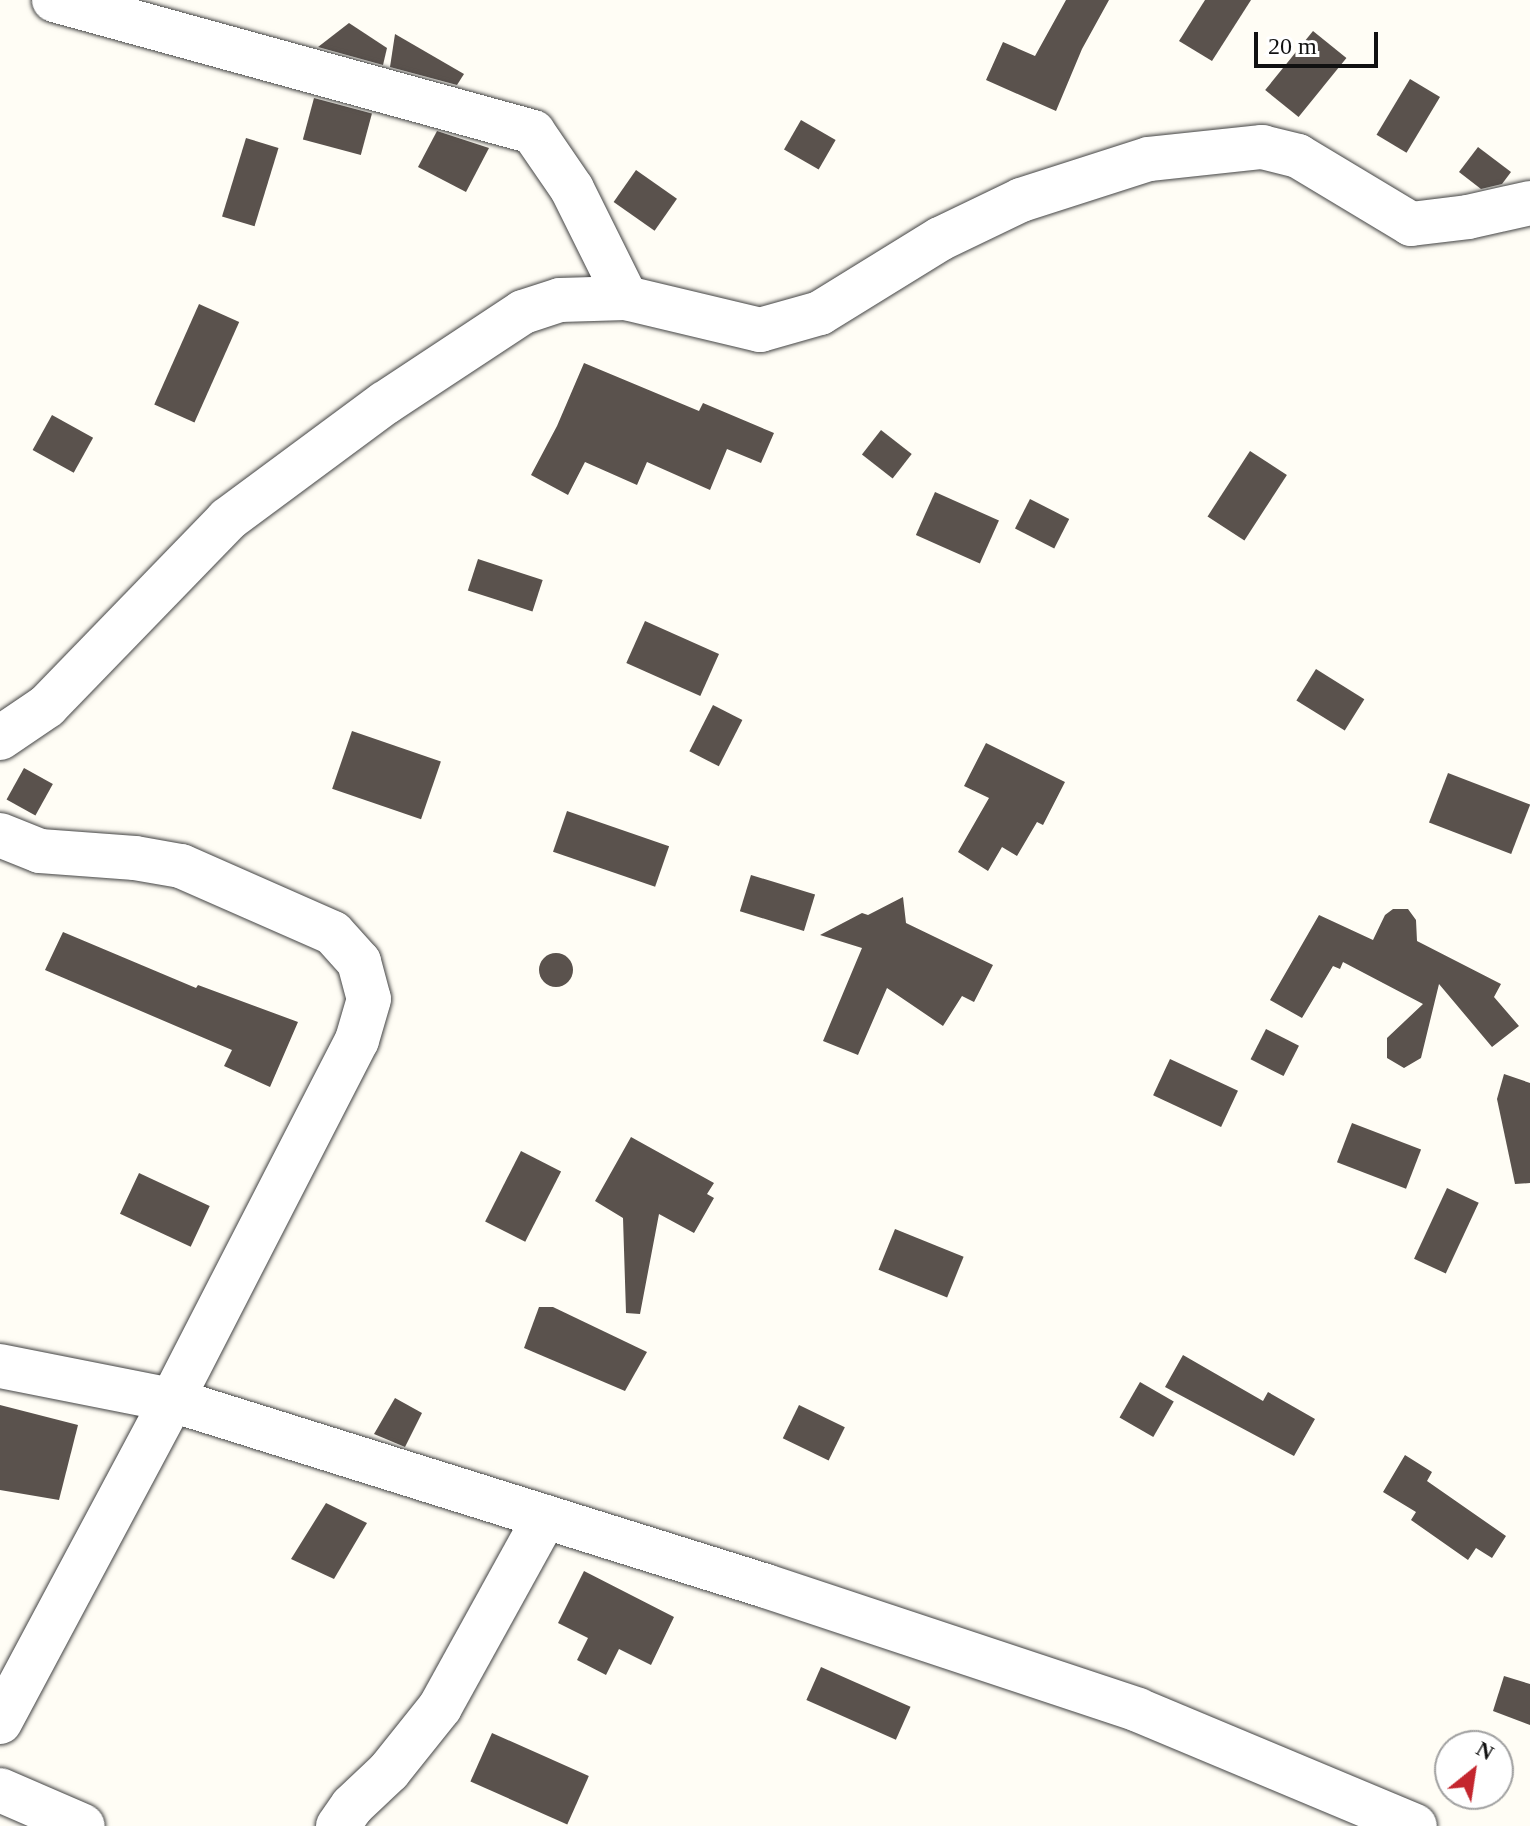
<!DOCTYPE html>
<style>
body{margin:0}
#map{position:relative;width:1530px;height:1826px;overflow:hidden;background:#fffdf5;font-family:Georgia,serif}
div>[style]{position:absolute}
.building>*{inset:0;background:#5a524d;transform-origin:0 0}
.round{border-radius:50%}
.roads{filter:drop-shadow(0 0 2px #444) drop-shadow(0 0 2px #444)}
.minor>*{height:44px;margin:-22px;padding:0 22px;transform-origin:22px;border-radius:22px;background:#fff}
span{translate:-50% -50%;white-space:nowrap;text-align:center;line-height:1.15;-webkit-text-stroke:8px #fff;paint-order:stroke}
.north{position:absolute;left:1434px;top:1730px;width:80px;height:80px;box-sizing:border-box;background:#fff;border:2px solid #a0a0a0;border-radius:50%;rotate:30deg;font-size:22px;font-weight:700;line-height:32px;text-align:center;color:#111}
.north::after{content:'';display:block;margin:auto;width:28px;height:36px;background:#c4262e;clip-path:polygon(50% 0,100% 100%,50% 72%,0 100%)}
.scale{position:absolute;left:1254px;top:32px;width:124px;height:36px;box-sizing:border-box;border:4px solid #111;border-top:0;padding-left:10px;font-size:24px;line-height:28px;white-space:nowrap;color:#111;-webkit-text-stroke:6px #fff;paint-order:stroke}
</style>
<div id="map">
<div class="building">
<div style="clip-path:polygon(1066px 0,1109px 0,1082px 49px,1056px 111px,986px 80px,1003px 42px,1035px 56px)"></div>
<div style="clip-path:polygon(1205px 0,1251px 0,1212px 61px,1179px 41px)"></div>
<div style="clip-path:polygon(349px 23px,387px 48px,383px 65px,318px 47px)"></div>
<div style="left:1313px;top:31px;width:43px;height:76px;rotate:39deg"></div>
<div style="clip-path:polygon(395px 34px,464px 74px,457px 85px,390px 67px)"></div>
<div style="left:1410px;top:79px;width:35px;height:65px;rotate:31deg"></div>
<div style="left:314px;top:98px;width:60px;height:43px;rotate:15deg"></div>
<div style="left:801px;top:120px;width:40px;height:34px;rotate:30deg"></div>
<div style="clip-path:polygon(437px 131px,489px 148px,466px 192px,418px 167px)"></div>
<div style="left:246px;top:138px;width:34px;height:82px;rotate:17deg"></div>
<div style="clip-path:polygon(1478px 147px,1511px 172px,1502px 184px,1481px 189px,1459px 172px)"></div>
<div style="left:636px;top:170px;width:50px;height:39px;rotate:35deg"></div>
<div style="left:199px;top:304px;width:44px;height:110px;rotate:24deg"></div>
<div style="clip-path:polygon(584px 363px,699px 411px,703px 403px,774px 433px,761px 463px,727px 449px,710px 490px,647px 462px,637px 485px,585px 462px,568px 495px,531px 475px,557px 426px)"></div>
<div style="left:52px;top:415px;width:47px;height:40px;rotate:29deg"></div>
<div style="left:881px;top:430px;width:39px;height:31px;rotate:38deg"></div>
<div style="left:1250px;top:451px;width:44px;height:78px;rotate:33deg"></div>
<div style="left:935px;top:492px;width:70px;height:47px;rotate:24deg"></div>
<div style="left:1030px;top:499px;width:44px;height:33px;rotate:27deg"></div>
<div style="left:478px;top:559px;width:68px;height:33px;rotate:18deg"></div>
<div style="left:645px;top:621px;width:81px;height:46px;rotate:24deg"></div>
<div style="left:1316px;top:669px;width:57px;height:37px;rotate:32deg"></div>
<div style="left:713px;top:705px;width:33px;height:52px;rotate:27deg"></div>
<div style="left:352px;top:731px;width:94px;height:61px;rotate:19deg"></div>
<div style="clip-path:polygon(986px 743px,1065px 782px,1043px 825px,1037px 822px,1017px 856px,1002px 847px,988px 871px,958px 852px,989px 798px,964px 786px)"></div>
<div style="left:24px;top:768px;width:33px;height:36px;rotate:29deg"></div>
<div style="left:1448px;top:773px;width:88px;height:53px;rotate:21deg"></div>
<div style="left:567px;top:811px;width:108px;height:43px;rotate:19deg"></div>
<div style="left:751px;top:875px;width:67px;height:38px;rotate:17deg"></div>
<div style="clip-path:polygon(903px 897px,906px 923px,993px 965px,974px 1002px,962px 996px,943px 1026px,887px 988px,858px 1055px,823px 1041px,862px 948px,820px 935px,862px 913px,868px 915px)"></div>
<div style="clip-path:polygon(1393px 909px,1408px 909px,1416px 920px,1417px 941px,1501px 984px,1494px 997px,1519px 1026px,1492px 1047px,1439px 984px,1421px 1058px,1404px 1068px,1387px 1058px,1387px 1038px,1423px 1004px,1343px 962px,1340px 969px,1333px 966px,1302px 1018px,1270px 1000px,1319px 915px,1373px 940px,1385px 915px)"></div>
<div style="clip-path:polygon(63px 932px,196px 988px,198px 985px,298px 1022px,270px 1087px,224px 1066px,232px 1050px,45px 970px)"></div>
<div class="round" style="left:539px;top:953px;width:34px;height:34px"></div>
<div style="left:1266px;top:1029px;width:37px;height:34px;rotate:27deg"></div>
<div style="left:1170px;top:1059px;width:75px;height:40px;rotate:25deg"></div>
<div style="clip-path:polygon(1504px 1074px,1530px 1083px,1530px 1183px,1515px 1184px,1497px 1099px)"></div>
<div style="left:1352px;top:1123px;width:74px;height:42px;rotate:21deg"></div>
<div style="clip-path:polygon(631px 1137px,714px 1183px,707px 1194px,714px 1198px,694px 1233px,659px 1214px,640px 1314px,626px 1313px,623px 1218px,595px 1201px)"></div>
<div style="left:521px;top:1151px;width:45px;height:79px;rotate:27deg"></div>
<div style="left:139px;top:1173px;width:78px;height:45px;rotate:25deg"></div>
<div style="left:1447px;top:1188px;width:35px;height:78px;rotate:25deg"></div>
<div style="left:895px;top:1229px;width:74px;height:44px;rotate:22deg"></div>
<div style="clip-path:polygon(539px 1307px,553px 1307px,647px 1352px,625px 1391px,524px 1348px)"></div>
<div style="clip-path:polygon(1183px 1355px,1263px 1401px,1268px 1392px,1315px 1419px,1294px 1456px,1165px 1387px)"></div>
<div style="left:1140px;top:1382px;width:39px;height:41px;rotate:30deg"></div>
<div style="clip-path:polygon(395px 1398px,422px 1413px,405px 1447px,374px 1434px)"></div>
<div style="clip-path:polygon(0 1405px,78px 1425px,59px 1500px,0 1490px)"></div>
<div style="left:799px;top:1405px;width:51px;height:37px;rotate:26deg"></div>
<div style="clip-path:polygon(1405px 1455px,1432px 1472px,1427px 1481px,1506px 1536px,1492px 1558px,1476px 1548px,1468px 1560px,1411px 1520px,1416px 1512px,1383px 1492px)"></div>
<div style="clip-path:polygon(326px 1503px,367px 1523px,334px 1579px,291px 1559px)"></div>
<div style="clip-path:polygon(584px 1571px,674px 1617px,651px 1665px,619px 1649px,606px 1675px,577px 1660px,588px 1638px,558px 1623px)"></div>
<div style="left:821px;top:1667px;width:98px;height:36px;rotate:24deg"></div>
<div style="clip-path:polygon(1504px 1676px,1530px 1684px,1530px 1725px,1493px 1711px)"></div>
<div style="left:492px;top:1733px;width:106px;height:53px;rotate:24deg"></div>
</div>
<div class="roads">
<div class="minor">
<div style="left:54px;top:0;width:497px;rotate:15.4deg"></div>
<div style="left:533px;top:132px;width:69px;rotate:55.6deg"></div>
<div style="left:572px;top:189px;width:122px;rotate:63.6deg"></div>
<div style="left:0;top:738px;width:57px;rotate:-34.2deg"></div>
<div style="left:47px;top:706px;width:260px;rotate:-45.9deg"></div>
<div style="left:228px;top:519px;width:195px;rotate:-36.5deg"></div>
<div style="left:385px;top:403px;width:165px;rotate:-33.4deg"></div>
<div style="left:523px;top:312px;width:39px;rotate:-18deg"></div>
<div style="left:560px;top:300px;width:66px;rotate:-1.7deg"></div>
<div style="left:626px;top:298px;width:138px;rotate:13.4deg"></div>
<div style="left:760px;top:330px;width:62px;rotate:-15.8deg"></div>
<div style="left:820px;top:313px;width:141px;rotate:-31.7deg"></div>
<div style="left:940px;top:239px;width:90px;rotate:-25.7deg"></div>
<div style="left:1021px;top:200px;width:134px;rotate:-17.8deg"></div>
<div style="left:1149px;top:159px;width:114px;rotate:-6.1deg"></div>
<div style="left:1262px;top:147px;width:37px;rotate:14deg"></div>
<div style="left:1298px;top:156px;width:132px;rotate:31deg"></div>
<div style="left:1411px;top:224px;width:57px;rotate:-7deg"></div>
<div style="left:1468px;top:217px;width:64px;rotate:-12.7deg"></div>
<div style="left:0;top:835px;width:43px;rotate:21.8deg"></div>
<div style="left:40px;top:851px;width:95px;rotate:4.2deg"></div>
<div style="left:135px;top:858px;width:47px;rotate:9.9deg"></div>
<div style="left:181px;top:866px;width:166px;rotate:23.8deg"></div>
<div style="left:333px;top:933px;width:39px;rotate:48deg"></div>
<div style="left:359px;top:962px;width:38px;rotate:75deg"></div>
<div style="left:369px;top:999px;width:43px;rotate:106.3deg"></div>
<div style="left:357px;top:1040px;width:405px;rotate:117.2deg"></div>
<div style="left:172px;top:1400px;width:365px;rotate:118.1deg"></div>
<div style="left:0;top:1366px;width:175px;rotate:11.2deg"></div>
<div style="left:172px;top:1400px;width:622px;rotate:17.39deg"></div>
<div style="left:766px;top:1586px;width:392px;rotate:18.4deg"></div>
<div style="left:1138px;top:1710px;width:300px;rotate:22.7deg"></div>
<div style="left:0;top:1790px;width:90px;rotate:23.4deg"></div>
<div style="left:338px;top:1826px;width:24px;rotate:-55deg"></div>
<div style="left:352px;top:1806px;width:51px;rotate:-43.4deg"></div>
<div style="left:389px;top:1771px;width:82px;rotate:-51.4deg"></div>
<div style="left:440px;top:1707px;width:217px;rotate:-61.1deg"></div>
</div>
</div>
<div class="north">N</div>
<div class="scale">20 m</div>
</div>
